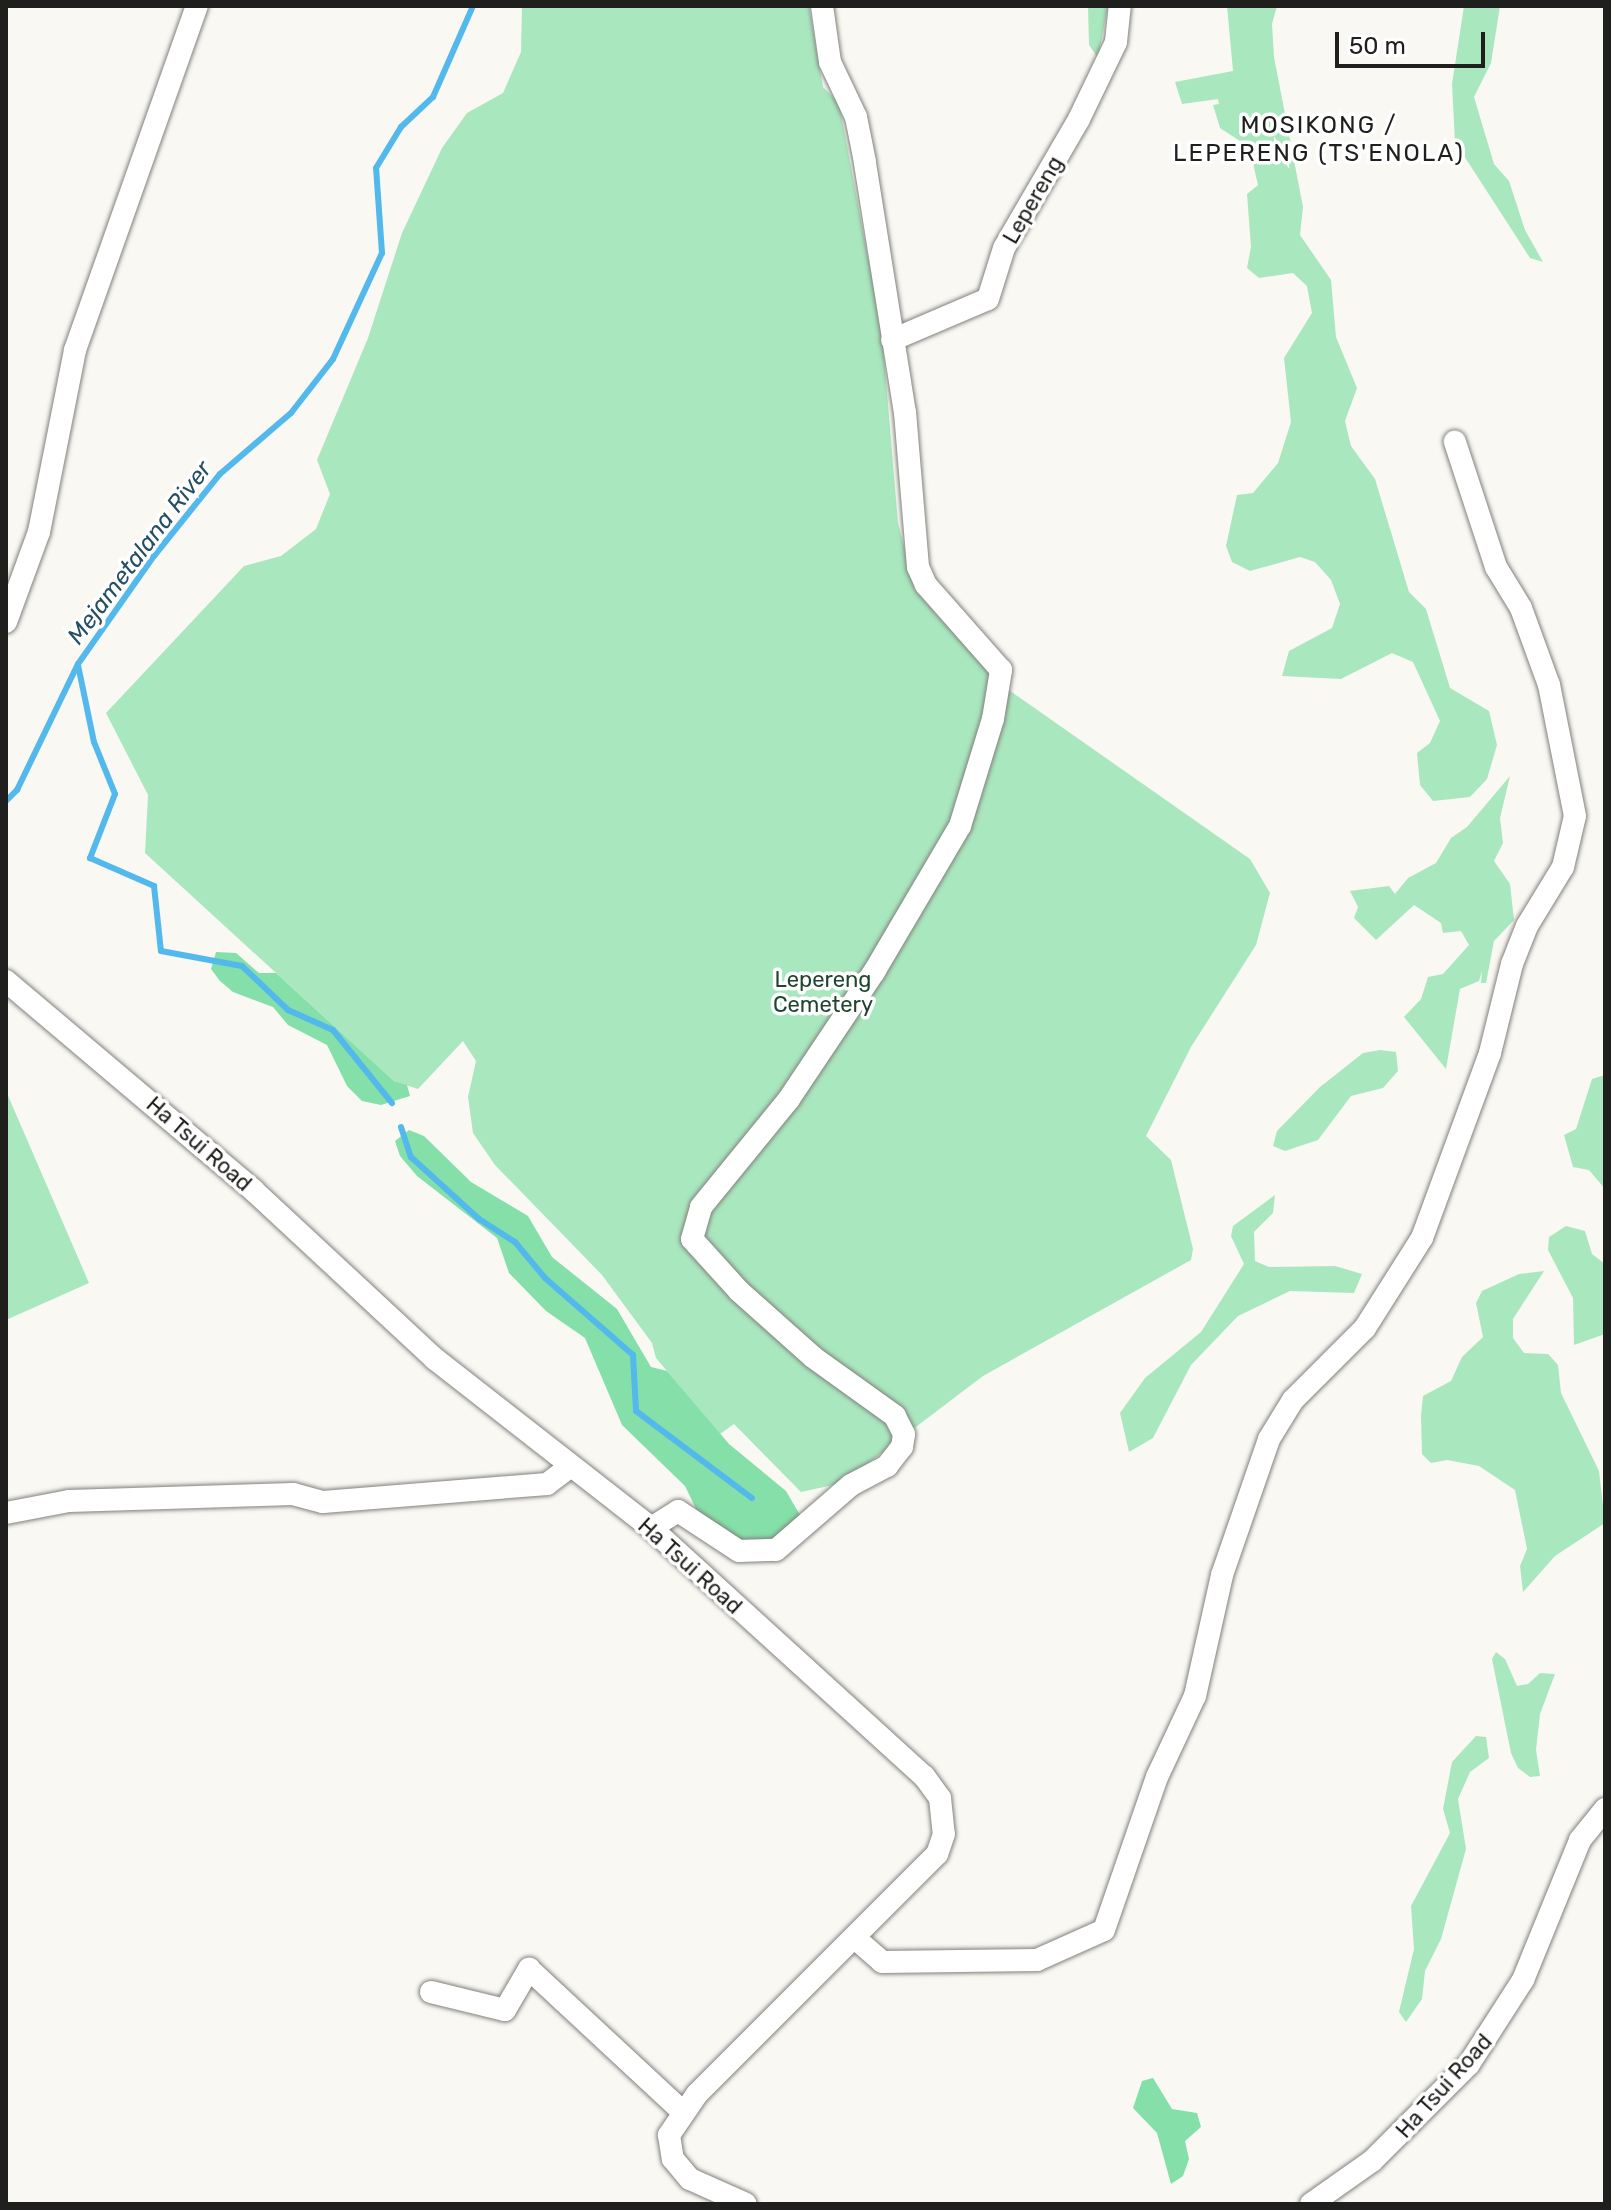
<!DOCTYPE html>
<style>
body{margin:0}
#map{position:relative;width:1611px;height:2210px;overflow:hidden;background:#faf8f3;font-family:Rubik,sans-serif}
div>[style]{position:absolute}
.green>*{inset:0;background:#a9e7bf}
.forest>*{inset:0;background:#84e0a8}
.stream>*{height:6px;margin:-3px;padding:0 3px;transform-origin:3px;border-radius:3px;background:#53b9ec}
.roads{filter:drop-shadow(0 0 2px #82817d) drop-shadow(0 0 2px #82817d)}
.minor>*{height:22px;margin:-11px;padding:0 11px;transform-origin:11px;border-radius:11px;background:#fff}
span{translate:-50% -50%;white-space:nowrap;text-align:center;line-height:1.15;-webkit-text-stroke:7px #fff;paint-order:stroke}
.street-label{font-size:22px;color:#1f1f1d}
.park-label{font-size:22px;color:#1e452e}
.neighbourhood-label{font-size:24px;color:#1f1f1d;letter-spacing:2px}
.water-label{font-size:24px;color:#254f65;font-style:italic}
.frame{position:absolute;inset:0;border:8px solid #1f1f1d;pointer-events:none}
.scale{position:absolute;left:1335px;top:32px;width:150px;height:36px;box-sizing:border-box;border:4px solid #1f1f1d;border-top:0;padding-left:10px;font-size:24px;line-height:28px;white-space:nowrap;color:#1f1f1d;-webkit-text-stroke:6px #fff;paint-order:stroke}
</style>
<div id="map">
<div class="green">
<div style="clip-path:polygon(522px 6px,809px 6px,823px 87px,839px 103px,882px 333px,898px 523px,915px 590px,967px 637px,996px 681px,1250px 859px,1270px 893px,1256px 945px,1191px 1047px,1146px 1136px,1171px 1160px,1193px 1249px,1191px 1260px,983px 1376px,842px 1483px,801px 1492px,734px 1424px,720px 1434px,656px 1358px,652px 1343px,602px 1275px,495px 1165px,473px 1133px,468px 1097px,476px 1061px,463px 1041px,418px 1089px,394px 1081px,145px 853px,148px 795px,106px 713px,244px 566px,281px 556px,316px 529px,330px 494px,317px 460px,368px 338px,402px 233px,442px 148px,467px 113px,503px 93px,521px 52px)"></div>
<div style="clip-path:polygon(1088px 6px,1108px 6px,1098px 58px,1089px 45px)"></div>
<div style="clip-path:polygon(1227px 6px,1277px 6px,1272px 24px,1274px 57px,1303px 207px,1300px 235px,1331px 280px,1336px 337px,1357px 388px,1345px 421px,1351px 446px,1375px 479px,1409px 592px,1426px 609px,1450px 688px,1489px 711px,1497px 745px,1487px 779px,1470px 797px,1433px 801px,1420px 785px,1417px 753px,1430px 743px,1440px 721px,1413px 662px,1392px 653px,1341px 679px,1282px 676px,1289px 651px,1332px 628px,1340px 604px,1331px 580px,1315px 562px,1300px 557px,1250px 571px,1232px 562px,1226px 546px,1237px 495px,1253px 493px,1278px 463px,1291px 422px,1284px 358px,1312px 313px,1307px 286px,1293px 273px,1259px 278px,1247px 268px,1251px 247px,1247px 194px,1258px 185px,1252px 159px,1240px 141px,1220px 128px,1213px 105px,1219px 104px,1218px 99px,1182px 104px,1175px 82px,1233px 71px)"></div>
<div style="clip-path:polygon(1464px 6px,1500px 6px,1491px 63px,1474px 97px,1494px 164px,1509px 181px,1525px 230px,1543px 262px,1530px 258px,1455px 142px,1452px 84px)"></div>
<div style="clip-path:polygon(1510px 776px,1500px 818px,1503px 843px,1494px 861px,1510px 884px,1514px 920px,1494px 941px,1486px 983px,1481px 983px,1482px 971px,1479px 981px,1460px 989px,1446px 1069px,1404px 1017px,1421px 999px,1428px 977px,1443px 974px,1469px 945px,1461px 931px,1443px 933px,1441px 923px,1414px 905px,1376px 940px,1354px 918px,1358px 907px,1350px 891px,1389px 886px,1395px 894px,1408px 878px,1436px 863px,1451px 838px,1467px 827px)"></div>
<div style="clip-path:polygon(1380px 1050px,1396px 1052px,1398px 1071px,1383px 1088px,1351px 1096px,1318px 1140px,1285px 1151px,1273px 1146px,1277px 1131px,1320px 1087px,1363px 1053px)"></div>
<div style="clip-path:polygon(1605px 1075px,1605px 1189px,1589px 1170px,1573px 1167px,1564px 1135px,1576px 1129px,1592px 1079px)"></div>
<div style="clip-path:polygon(6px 1091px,89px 1283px,6px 1320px)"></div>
<div style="clip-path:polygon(1275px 1195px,1273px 1213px,1254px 1232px,1255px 1261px,1269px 1267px,1335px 1266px,1362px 1274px,1354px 1293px,1290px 1291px,1238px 1316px,1191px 1365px,1153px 1438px,1129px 1452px,1120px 1413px,1145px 1378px,1201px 1332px,1244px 1264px,1231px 1236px,1233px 1226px)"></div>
<div style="clip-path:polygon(1566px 1226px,1585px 1231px,1592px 1254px,1605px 1264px,1605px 1334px,1574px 1345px,1573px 1298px,1548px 1250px,1549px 1237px)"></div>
<div style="clip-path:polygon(1544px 1271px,1513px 1319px,1513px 1338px,1524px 1353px,1548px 1354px,1558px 1365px,1561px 1393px,1599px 1471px,1605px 1523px,1555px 1556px,1523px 1592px,1520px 1566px,1527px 1549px,1515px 1490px,1479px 1466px,1447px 1460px,1431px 1463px,1422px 1454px,1421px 1416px,1423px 1396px,1451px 1381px,1462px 1357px,1483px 1337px,1476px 1303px,1482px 1291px,1519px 1274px)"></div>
<div style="clip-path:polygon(1496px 1652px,1505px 1659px,1517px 1686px,1528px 1684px,1540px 1673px,1555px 1674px,1540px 1714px,1536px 1750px,1540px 1776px,1530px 1777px,1518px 1768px,1511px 1753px,1492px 1659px)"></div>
<div style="clip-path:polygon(1476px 1736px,1486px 1737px,1489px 1758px,1470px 1772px,1458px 1799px,1466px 1849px,1441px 1939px,1425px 1971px,1422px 1999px,1406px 2022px,1399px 2012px,1414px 1949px,1411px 1906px,1450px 1833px,1443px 1809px,1452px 1762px)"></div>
</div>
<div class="forest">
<div style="clip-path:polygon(216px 952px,236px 953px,259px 973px,276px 973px,394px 1081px,407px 1085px,410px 1096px,381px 1105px,362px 1101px,347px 1086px,327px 1045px,288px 1025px,273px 1007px,233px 992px,220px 981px,211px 969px)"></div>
<div style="clip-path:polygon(409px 1130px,424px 1136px,471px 1182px,528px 1216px,552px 1257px,617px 1309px,651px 1367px,667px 1371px,729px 1444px,786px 1491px,800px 1515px,777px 1540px,730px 1539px,698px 1513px,685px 1486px,622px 1425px,585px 1338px,546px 1311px,509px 1273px,497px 1238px,417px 1176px,400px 1156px,395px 1141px)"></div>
<div style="clip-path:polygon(1153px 2078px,1172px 2109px,1197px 2113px,1201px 2127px,1185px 2141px,1189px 2159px,1183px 2176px,1171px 2184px,1157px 2133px,1133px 2108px,1142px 2081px)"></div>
</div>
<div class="stream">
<div style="left:78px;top:665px;width:79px;rotate:78.3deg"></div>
<div style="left:94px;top:742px;width:56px;rotate:68deg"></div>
<div style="left:115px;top:794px;width:69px;rotate:111.3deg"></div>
<div style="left:90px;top:858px;width:70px;rotate:23.6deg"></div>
<div style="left:154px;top:886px;width:65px;rotate:83.9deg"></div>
<div style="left:161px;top:951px;width:82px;rotate:10.5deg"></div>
<div style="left:242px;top:966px;width:64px;rotate:43.7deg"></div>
<div style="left:288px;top:1010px;width:49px;rotate:24deg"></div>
<div style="left:333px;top:1030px;width:94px;rotate:51.1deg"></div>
<div style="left:6px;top:801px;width:16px;rotate:-45deg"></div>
<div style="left:17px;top:790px;width:140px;rotate:-64.2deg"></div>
<div style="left:78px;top:664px;width:132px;rotate:-54.9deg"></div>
<div style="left:154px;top:556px;width:105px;rotate:-51.2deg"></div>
<div style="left:220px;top:474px;width:94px;rotate:-40.7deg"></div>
<div style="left:291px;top:413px;width:68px;rotate:-52.1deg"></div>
<div style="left:333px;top:359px;width:117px;rotate:-65.2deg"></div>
<div style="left:382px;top:253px;width:85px;rotate:-94deg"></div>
<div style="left:376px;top:168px;width:48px;rotate:-58.6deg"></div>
<div style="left:401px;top:127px;width:44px;rotate:-43.2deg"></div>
<div style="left:433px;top:97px;width:99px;rotate:-66.3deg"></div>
<div style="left:401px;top:1127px;width:32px;rotate:72deg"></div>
<div style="left:411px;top:1157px;width:92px;rotate:42.4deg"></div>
<div style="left:479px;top:1219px;width:43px;rotate:32.6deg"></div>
<div style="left:515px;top:1242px;width:47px;rotate:50.2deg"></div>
<div style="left:545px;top:1278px;width:117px;rotate:41.2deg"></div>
<div style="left:633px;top:1355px;width:56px;rotate:86.9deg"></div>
<div style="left:636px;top:1411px;width:145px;rotate:36.9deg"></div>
</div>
<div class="roads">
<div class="minor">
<div style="left:892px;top:340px;width:104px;rotate:-23.1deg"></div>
<div style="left:988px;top:299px;width:53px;rotate:-72.6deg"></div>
<div style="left:1004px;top:248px;width:149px;rotate:-59.8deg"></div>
<div style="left:1079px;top:119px;width:85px;rotate:-64.3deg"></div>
<div style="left:1116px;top:42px;width:36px;rotate:-84deg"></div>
<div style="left:6px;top:622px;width:96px;rotate:-69.9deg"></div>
<div style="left:39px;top:532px;width:186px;rotate:-78.8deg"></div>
<div style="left:75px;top:350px;width:365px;rotate:-70.5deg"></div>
<div style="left:6px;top:981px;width:324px;rotate:40.2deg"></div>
<div style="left:253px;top:1190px;width:248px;rotate:42.9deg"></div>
<div style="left:435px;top:1359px;width:274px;rotate:38deg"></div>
<div style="left:651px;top:1528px;width:369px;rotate:42.3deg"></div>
<div style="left:924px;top:1776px;width:27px;rotate:54deg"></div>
<div style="left:940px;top:1798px;width:36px;rotate:84deg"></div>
<div style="left:944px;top:1834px;width:21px;rotate:109deg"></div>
<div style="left:937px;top:1854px;width:339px;rotate:135deg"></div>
<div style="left:697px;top:2094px;width:50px;rotate:124.3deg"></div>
<div style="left:669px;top:2135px;width:24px;rotate:81deg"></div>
<div style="left:673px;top:2159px;width:26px;rotate:50deg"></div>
<div style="left:690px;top:2179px;width:61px;rotate:24.1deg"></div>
<div style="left:6px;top:1513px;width:64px;rotate:-10.8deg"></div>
<div style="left:69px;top:1501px;width:224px;rotate:-1.8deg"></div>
<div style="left:293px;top:1494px;width:31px;rotate:15deg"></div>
<div style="left:323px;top:1502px;width:225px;rotate:-4.6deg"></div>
<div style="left:547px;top:1484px;width:30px;rotate:-37deg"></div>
<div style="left:651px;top:1528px;width:32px;rotate:-32deg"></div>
<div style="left:678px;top:1511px;width:73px;rotate:33.3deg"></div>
<div style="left:739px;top:1551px;width:37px;rotate:-2deg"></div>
<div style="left:776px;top:1550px;width:99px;rotate:-40.9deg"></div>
<div style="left:851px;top:1485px;width:41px;rotate:-27.8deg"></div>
<div style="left:887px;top:1466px;width:24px;rotate:-52deg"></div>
<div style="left:902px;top:1447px;width:13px;rotate:-81deg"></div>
<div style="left:904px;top:1434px;width:20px;rotate:-117deg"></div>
<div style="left:895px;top:1416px;width:101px;rotate:-144.3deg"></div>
<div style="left:813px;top:1357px;width:99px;rotate:-138.3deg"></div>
<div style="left:739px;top:1291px;width:70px;rotate:-132.1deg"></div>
<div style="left:692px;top:1239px;width:33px;rotate:-74deg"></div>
<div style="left:701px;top:1207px;width:139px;rotate:-50.8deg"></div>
<div style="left:789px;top:1099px;width:153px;rotate:-56.2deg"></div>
<div style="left:874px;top:972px;width:169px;rotate:-59.5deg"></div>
<div style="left:960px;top:826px;width:112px;rotate:-72.9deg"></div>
<div style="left:993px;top:719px;width:50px;rotate:-80.7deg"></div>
<div style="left:1001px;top:670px;width:113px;rotate:-131.4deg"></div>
<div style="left:926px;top:585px;width:20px;rotate:-114deg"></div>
<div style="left:918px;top:567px;width:155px;rotate:-94.8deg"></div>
<div style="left:905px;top:413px;width:254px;rotate:-99.1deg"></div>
<div style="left:865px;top:162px;width:46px;rotate:-101.3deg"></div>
<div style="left:856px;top:117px;width:61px;rotate:-115.3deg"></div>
<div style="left:830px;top:62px;width:57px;rotate:-98.1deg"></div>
<div style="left:856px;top:1939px;width:35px;rotate:41deg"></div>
<div style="left:882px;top:1962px;width:155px;rotate:-0.7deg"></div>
<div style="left:1037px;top:1960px;width:73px;rotate:-24.1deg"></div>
<div style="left:1104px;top:1930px;width:162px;rotate:-70.9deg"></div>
<div style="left:1157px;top:1777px;width:89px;rotate:-64.9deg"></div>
<div style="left:1195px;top:1696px;width:124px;rotate:-77.4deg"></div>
<div style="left:1222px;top:1575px;width:144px;rotate:-70.9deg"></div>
<div style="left:1269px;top:1439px;width:46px;rotate:-58.4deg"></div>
<div style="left:1293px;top:1400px;width:102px;rotate:-45deg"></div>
<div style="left:1365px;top:1328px;width:107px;rotate:-57.7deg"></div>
<div style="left:1422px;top:1238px;width:197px;rotate:-69.8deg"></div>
<div style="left:1490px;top:1053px;width:92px;rotate:-76.1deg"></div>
<div style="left:1512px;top:964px;width:41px;rotate:-68.5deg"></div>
<div style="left:1527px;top:926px;width:69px;rotate:-58.6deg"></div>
<div style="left:1563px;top:867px;width:52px;rotate:-76.8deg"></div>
<div style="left:1575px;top:816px;width:134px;rotate:-101.2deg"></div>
<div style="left:1549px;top:685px;width:82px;rotate:-110deg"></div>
<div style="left:1521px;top:608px;width:48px;rotate:-121.4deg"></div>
<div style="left:1496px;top:567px;width:132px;rotate:-108.2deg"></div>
<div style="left:431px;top:1992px;width:76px;rotate:13.7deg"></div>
<div style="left:505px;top:2010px;width:48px;rotate:-59.7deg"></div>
<div style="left:529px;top:1969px;width:209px;rotate:42.9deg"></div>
<div style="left:1311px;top:2204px;width:75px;rotate:-35.2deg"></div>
<div style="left:1372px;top:2161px;width:137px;rotate:-45deg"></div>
<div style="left:1469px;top:2064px;width:100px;rotate:-57.3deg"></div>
<div style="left:1523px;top:1980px;width:151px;rotate:-67.8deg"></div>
<div style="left:1580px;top:1840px;width:40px;rotate:-51deg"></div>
</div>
</div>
<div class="street-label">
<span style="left:1033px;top:200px;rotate:-60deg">Lepereng</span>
<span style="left:199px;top:1144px;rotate:41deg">Ha Tsui Road</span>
<span style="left:690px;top:1566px;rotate:42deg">Ha Tsui Road</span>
<span style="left:1444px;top:2086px;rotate:-48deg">Ha Tsui Road</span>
</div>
<div class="park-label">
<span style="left:823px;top:992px">Lepereng<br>Cemetery</span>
</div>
<div class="neighbourhood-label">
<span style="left:1319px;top:140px">MOSIKONG /<br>LEPERENG (TS'ENOLA)</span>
</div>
<div class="water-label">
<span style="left:140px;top:553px;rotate:-53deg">Mejametalana River</span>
</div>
<div class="frame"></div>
<div class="scale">50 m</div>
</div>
